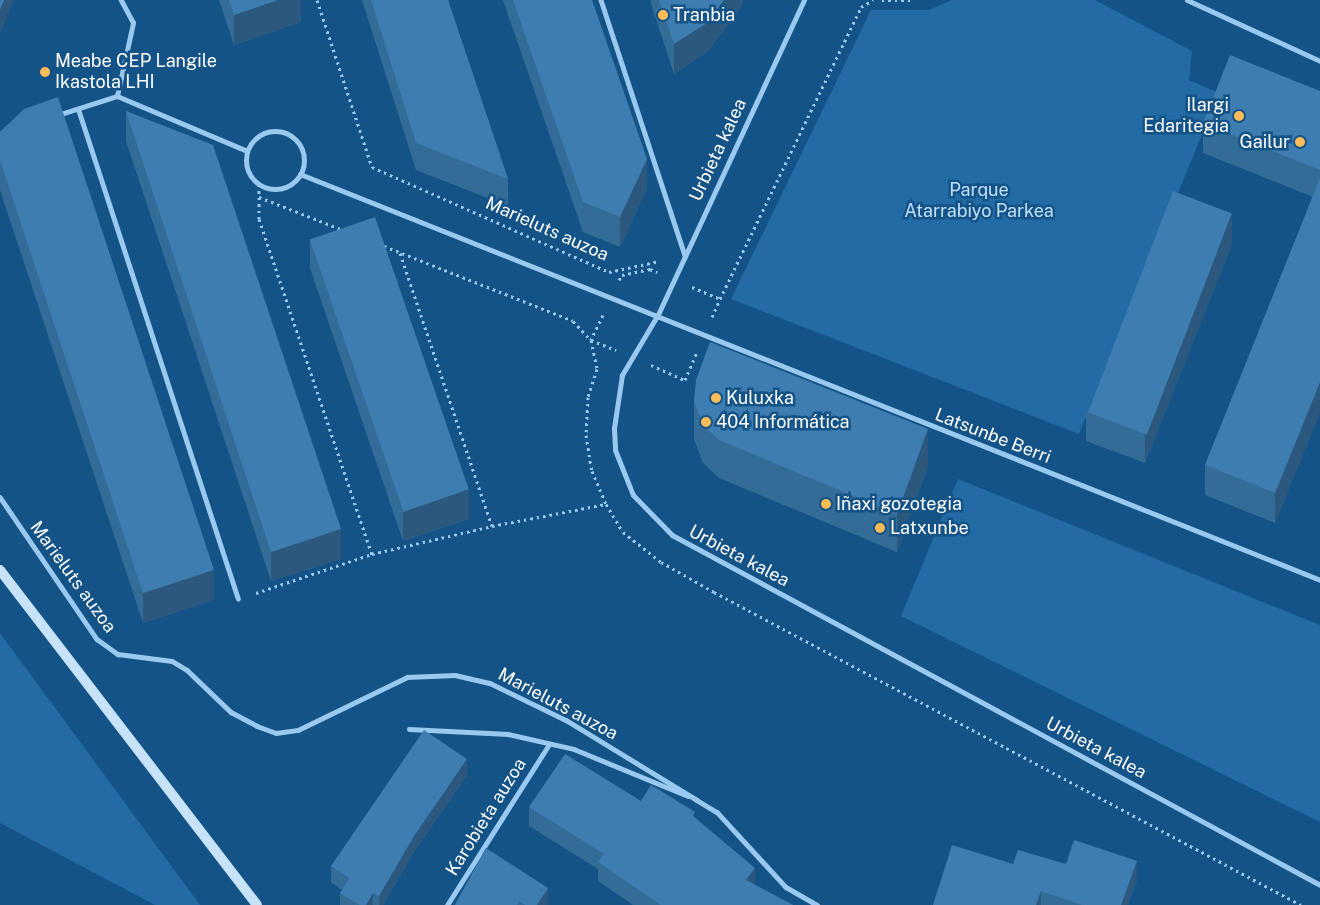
<!DOCTYPE html>
<meta charset="utf-8">
<style>
body{margin:0}
#map{position:relative;width:1320px;height:905px;overflow:hidden;background:#145387;font-family:"Public Sans",sans-serif}
div>[style]{position:absolute}
.green>*{inset:0;background:#236ba5}
.path>*{height:3px;margin-top:-1.5px;transform-origin:0;background:repeating-linear-gradient(90deg,#99c9ef 0 2.5px,transparent 0 6.5px)}
.pedestrian>*{height:4.5px;margin:-2.25px;padding:0 2.25px;transform-origin:2.25px;border-radius:2.25px;background:#99c9ef}
.minor>*{height:5px;margin:-2.5px;padding:0 2.5px;transform-origin:2.5px;border-radius:2.5px;background:#99c9ef}
.minor>.ring{margin:-2.5px;padding:0;box-sizing:content-box;background:none;border:5px solid #99c9ef;border-radius:50%}
.secondary>*{height:10px;margin:-5px;padding:0 5px;transform-origin:5px;border-radius:5px;background:#c7e3fa}
.wall>*{inset:0;background:#346c98}
.shaded-wall>*{inset:0;background:#2b587c}
.building>*{inset:0;background:#3d7db1;transform-origin:0 0}
.dots>*{width:14px;height:14px;translate:-50% -50%;box-sizing:border-box;border:2px solid #145387;border-radius:50%}
span{translate:-50% -50%;white-space:nowrap;text-align:center;line-height:1.15;-webkit-text-stroke:5px #145387;paint-order:stroke}
.poi-label{font-size:18px;color:#fff}
.left{translate:0 -50%;text-align:left}
.right{translate:-100% -50%;text-align:right}
.street-label{font-size:18px;color:#fff}
.park-label{font-size:18px;color:#bfe1fb}
</style>
<div id="map">
<div class="green">
<div style="clip-path:polygon(952px 0,1095px 0,1192px 51px,1189px 80px,1219px 93px,1079px 434px,731px 299px,871px 10px,929px 10px)"></div>
<div style="clip-path:polygon(958px 479px,1320px 625px,1320px 822px,901px 616px)"></div>
<div style="clip-path:polygon(0 633px,200px 905px,155px 905px,0 823px)"></div>
</div>
<div class="path">
<div style="left:317px;top:0;width:176px;rotate:71.8deg"></div>
<div style="left:372px;top:167px;width:259px;rotate:23.9deg"></div>
<div style="left:609px;top:272px;width:52px;rotate:-12.2deg"></div>
<div style="left:882px;top:0;width:29px"></div>
<div style="left:259px;top:184px;width:35px;rotate:90deg"></div>
<div style="left:259px;top:219px;width:354px;rotate:71.4deg"></div>
<div style="left:259px;top:197px;width:90px;rotate:21.4deg"></div>
<div style="left:384px;top:246px;width:203px;rotate:21.6deg"></div>
<div style="left:573px;top:321px;width:26px;rotate:47deg"></div>
<div style="left:591px;top:340px;width:27px;rotate:22deg"></div>
<div style="left:400px;top:253px;width:288px;rotate:71.4deg"></div>
<div style="left:619px;top:280px;width:6px;rotate:-59deg"></div>
<div style="left:622px;top:275px;width:29px;rotate:-12deg"></div>
<div style="left:650px;top:269px;width:8px;rotate:23deg"></div>
<div style="left:692px;top:287px;width:30px;rotate:23deg"></div>
<div style="left:720px;top:299px;width:324px;rotate:-64.2deg"></div>
<div style="left:861px;top:7px;width:14px;rotate:-30deg"></div>
<div style="left:603px;top:315px;width:28px;rotate:116deg"></div>
<div style="left:591px;top:340px;width:30px;rotate:78deg"></div>
<div style="left:597px;top:369px;width:29px;rotate:108deg"></div>
<div style="left:588px;top:397px;width:38px;rotate:93deg"></div>
<div style="left:586px;top:435px;width:36px;rotate:81deg"></div>
<div style="left:592px;top:471px;width:36px;rotate:67deg"></div>
<div style="left:606px;top:504px;width:33px;rotate:59deg"></div>
<div style="left:623px;top:532px;width:48px;rotate:38.3deg"></div>
<div style="left:661px;top:562px;width:61px;rotate:29.5deg"></div>
<div style="left:714px;top:592px;width:665px;rotate:28.07deg"></div>
<div style="left:712px;top:317px;width:20px;rotate:-66deg"></div>
<div style="left:651px;top:365px;width:37px;rotate:24deg"></div>
<div style="left:685px;top:380px;width:30px;rotate:-67deg"></div>
<div style="left:256px;top:593px;width:122px;rotate:-18.6deg"></div>
<div style="left:372px;top:554px;width:123px;rotate:-13.1deg"></div>
<div style="left:492px;top:526px;width:116px;rotate:-10.9deg"></div>
</div>
<div class="pedestrian">
<div style="left:601px;top:0;width:269px;rotate:71.8deg"></div>
<div style="left:58px;top:115px;width:62px;rotate:-17.9deg"></div>
<div style="left:117px;top:96px;width:75px;rotate:-77.6deg"></div>
<div style="left:133px;top:23px;width:26px;rotate:-118deg"></div>
<div style="left:0;top:497px;width:172px;rotate:55.7deg"></div>
<div style="left:97px;top:639px;width:26px;rotate:36deg"></div>
<div style="left:118px;top:654px;width:54px;rotate:7.4deg"></div>
<div style="left:172px;top:661px;width:17px;rotate:31deg"></div>
<div style="left:187px;top:670px;width:61px;rotate:43.7deg"></div>
<div style="left:231px;top:712px;width:30px;rotate:28deg"></div>
<div style="left:257px;top:726px;width:20px;rotate:20deg"></div>
<div style="left:276px;top:733px;width:22px;rotate:-8deg"></div>
<div style="left:298px;top:730px;width:121px;rotate:-25.9deg"></div>
<div style="left:407px;top:677px;width:48px;rotate:-2.4deg"></div>
<div style="left:455px;top:675px;width:36px;rotate:13deg"></div>
<div style="left:490px;top:683px;width:85px;rotate:26deg"></div>
<div style="left:566px;top:720px;width:153px;rotate:31.4deg"></div>
<div style="left:409px;top:729px;width:99px;rotate:2.9deg"></div>
<div style="left:508px;top:734px;width:68px;rotate:12.8deg"></div>
<div style="left:574px;top:749px;width:123px;rotate:22.4deg"></div>
<div style="left:695px;top:799px;width:26px;rotate:31deg"></div>
<div style="left:717px;top:812px;width:102px;rotate:47.4deg"></div>
<div style="left:786px;top:887px;width:36px;rotate:30deg"></div>
</div>
<div class="minor">
<div style="left:804px;top:0;width:349px;rotate:114.9deg"></div>
<div style="left:657px;top:316px;width:69px;rotate:120.7deg"></div>
<div style="left:622px;top:375px;width:54px;rotate:98.6deg"></div>
<div style="left:614px;top:428px;width:22px;rotate:87deg"></div>
<div style="left:615px;top:450px;width:48px;rotate:68.2deg"></div>
<div style="left:633px;top:495px;width:56px;rotate:45.7deg"></div>
<div style="left:672px;top:535px;width:736px;rotate:28.37deg"></div>
<div style="left:1187px;top:0;width:146px;rotate:24.6deg"></div>
<div style="left:117px;top:96px;width:141px;rotate:22.9deg"></div>
<div style="left:78px;top:109px;width:515px;rotate:71.92deg"></div>
<div class="ring" style="left:246px;top:131px;width:53px;height:53px"></div>
<div style="left:300px;top:174px;width:1098px;rotate:21.7deg"></div>
<div style="left:447px;top:905px;width:191px;rotate:-57.6deg"></div>
</div>
<div class="secondary">
<div style="left:0;top:570px;width:422px;rotate:52.5deg"></div>
</div>
<div class="wall">
<div style="clip-path:polygon(219px 0,301px 0,301px 22px,234px 45px)"></div>
<div style="clip-path:polygon(362px 0,448px 0,508px 179px,508px 206px,416px 170px)"></div>
<div style="clip-path:polygon(503px 0,592px 0,647px 189px,620px 247px,583px 232px)"></div>
<div style="clip-path:polygon(651px 0,743px 0,740px 9px,707px 52px,674px 74px,651px 4px)"></div>
<div style="clip-path:polygon(1320px 91px,1320px 412px,1275px 523px,1205px 495px,1205px 465px,1313px 197px,1203px 153px,1203px 123px)"></div>
<div style="clip-path:polygon(126px 111px,341px 559px,271px 581px,126px 141px)"></div>
<div style="clip-path:polygon(0 132px,214px 600px,143px 623px,0 190px)"></div>
<div style="clip-path:polygon(310px 239px,469px 519px,403px 541px,310px 268px)"></div>
<div style="clip-path:polygon(1232px 244px,1145px 463px,1086px 441px,1086px 411px)"></div>
<div style="clip-path:polygon(694px 401px,928px 467px,897px 552px,719px 478px,703px 463px,694px 439px)"></div>
<div style="clip-path:polygon(467px 775px,414px 852px,383px 905px,340px 905px,340px 893px,342px 890px,331px 882px,331px 866px)"></div>
<div style="clip-path:polygon(641px 801px,695px 818px,755px 885px,793px 905px,633px 905px,598px 881px,598px 869px,529px 826px,529px 807px)"></div>
<div style="clip-path:polygon(486px 848px,548px 905px,455px 905px)"></div>
<div style="clip-path:polygon(1013px 864px,1066px 864px,1137px 880px,1128px 905px,933px 905px)"></div>
</div>
<div class="shaded-wall">
<div style="clip-path:polygon(4px 0,14px 0,0 34px,0 10px)"></div>
<div style="clip-path:polygon(278px 0,301px 0,301px 22px,234px 45px,234px 15px)"></div>
<div style="clip-path:polygon(724px 0,743px 0,740px 9px,707px 52px,674px 74px,674px 44px)"></div>
<div style="clip-path:polygon(647px 159px,647px 189px,620px 247px,620px 217px)"></div>
<div style="clip-path:polygon(1232px 214px,1232px 244px,1145px 463px,1145px 434px)"></div>
<div style="clip-path:polygon(1320px 382px,1320px 412px,1275px 523px,1275px 493px)"></div>
<div style="clip-path:polygon(928px 429px,928px 467px,897px 552px,897px 514px)"></div>
<div style="clip-path:polygon(469px 489px,469px 519px,403px 541px,403px 512px)"></div>
<div style="clip-path:polygon(341px 529px,341px 559px,271px 581px,271px 552px)"></div>
<div style="clip-path:polygon(214px 570px,214px 600px,143px 623px,143px 593px)"></div>
<div style="clip-path:polygon(467px 759px,467px 775px,414px 852px,383px 905px,379px 905px,379px 896px,414px 836px)"></div>
<div style="clip-path:polygon(1137px 861px,1137px 880px,1128px 905px,1121px 905px)"></div>
<div style="clip-path:polygon(755px 868px,755px 887px,746px 880px)"></div>
<div style="clip-path:polygon(548px 888px,548px 905px,537px 905px)"></div>
<div style="clip-path:polygon(1041px 891px,1041px 905px,1036px 905px)"></div>
<div style="clip-path:polygon(373px 893px,373px 905px,366px 905px)"></div>
</div>
<div class="building">
<div style="clip-path:polygon(0 0,4px 0,0 10px)"></div>
<div style="clip-path:polygon(229px 0,278px 0,234px 15px)"></div>
<div style="clip-path:polygon(371px 0,448px 0,508px 179px,416px 143px)"></div>
<div style="clip-path:polygon(513px 0,592px 0,647px 159px,620px 217px,583px 202px)"></div>
<div style="clip-path:polygon(659px 0,724px 0,707px 23px,674px 44px)"></div>
<div style="clip-path:polygon(1230px 55px,1320px 91px,1320px 170px,1203px 123px)"></div>
<div style="clip-path:polygon(58px 97px,214px 570px,143px 593px,0 160px,0 132px,24px 109px)"></div>
<div style="clip-path:polygon(126px 111px,213px 145px,341px 529px,271px 552px)"></div>
<div style="clip-path:polygon(1320px 178px,1320px 382px,1275px 493px,1205px 465px)"></div>
<div style="left:1173px;top:191px;width:63px;height:237px;rotate:21deg"></div>
<div style="left:375px;top:217px;width:288px;height:69px;rotate:71deg"></div>
<div style="clip-path:polygon(710px 342px,928px 429px,897px 514px,719px 440px,703px 425px,694px 401px,696px 380px)"></div>
<div style="clip-path:polygon(424px 730px,467px 759px,414px 836px,379px 896px,373px 893px,366px 905px,360px 905px,340px 893px,349px 878px,331px 866px)"></div>
<div style="clip-path:polygon(565px 754px,641px 801px,651px 785px,695px 812px,693px 816px,755px 868px,746px 880px,793px 905px,661px 905px,598px 862px,604px 854px,529px 807px)"></div>
<div style="clip-path:polygon(1074px 840px,1137px 861px,1121px 905px,1082px 905px,1041px 891px,1036px 905px,933px 905px,952px 845px,1013px 864px,1018px 850px,1066px 864px)"></div>
<div style="clip-path:polygon(486px 848px,548px 888px,537px 905px,525px 905px,519px 901px,517px 905px,455px 905px)"></div>
</div>
<div class="dots">
<div style="left:663px;top:15px;background:#ffbd57"></div>
<div style="left:45px;top:72px;background:#ffbd57"></div>
<div style="left:1239px;top:116px;background:#ffbd57"></div>
<div style="left:1300px;top:142px;background:#ffbd57"></div>
<div style="left:716px;top:398px;background:#ffbd57"></div>
<div style="left:706px;top:422px;background:#ffbd57"></div>
<div style="left:826px;top:504px;background:#ffbd57"></div>
<div style="left:880px;top:528px;background:#ffbd57"></div>
</div>
<div class="poi-label">
<span class="left" style="left:673px;top:15px">Tranbia</span>
<span class="left" style="left:55px;top:72px">Meabe CEP Langile<br>Ikastola LHI</span>
<span class="right" style="left:1229px;top:116px">Ilargi<br>Edaritegia</span>
<span class="right" style="left:1290px;top:142px">Gailur</span>
<span class="left" style="left:726px;top:398px">Kuluxka</span>
<span class="left" style="left:716px;top:422px">404 Informática</span>
<span class="left" style="left:836px;top:504px">Iñaxi gozotegia</span>
<span class="left" style="left:890px;top:528px">Latxunbe</span>
</div>
<div class="street-label">
<span style="left:718px;top:150px;rotate:-65deg">Urbieta kalea</span>
<span style="left:547px;top:229px;rotate:24deg">Marieluts auzoa</span>
<span style="left:993px;top:436px;rotate:21deg">Latsunbe Berri</span>
<span style="left:739px;top:556px;rotate:28deg">Urbieta kalea</span>
<span style="left:73px;top:577px;rotate:54deg">Marieluts auzoa</span>
<span style="left:558px;top:704px;rotate:28deg">Marieluts auzoa</span>
<span style="left:1096px;top:748px;rotate:28deg">Urbieta kalea</span>
<span style="left:486px;top:817px;rotate:-58deg">Karobieta auzoa</span>
</div>
<div class="park-label">
<span style="left:979px;top:201px">Parque<br>Atarrabiyo Parkea</span>
</div>
</div>
